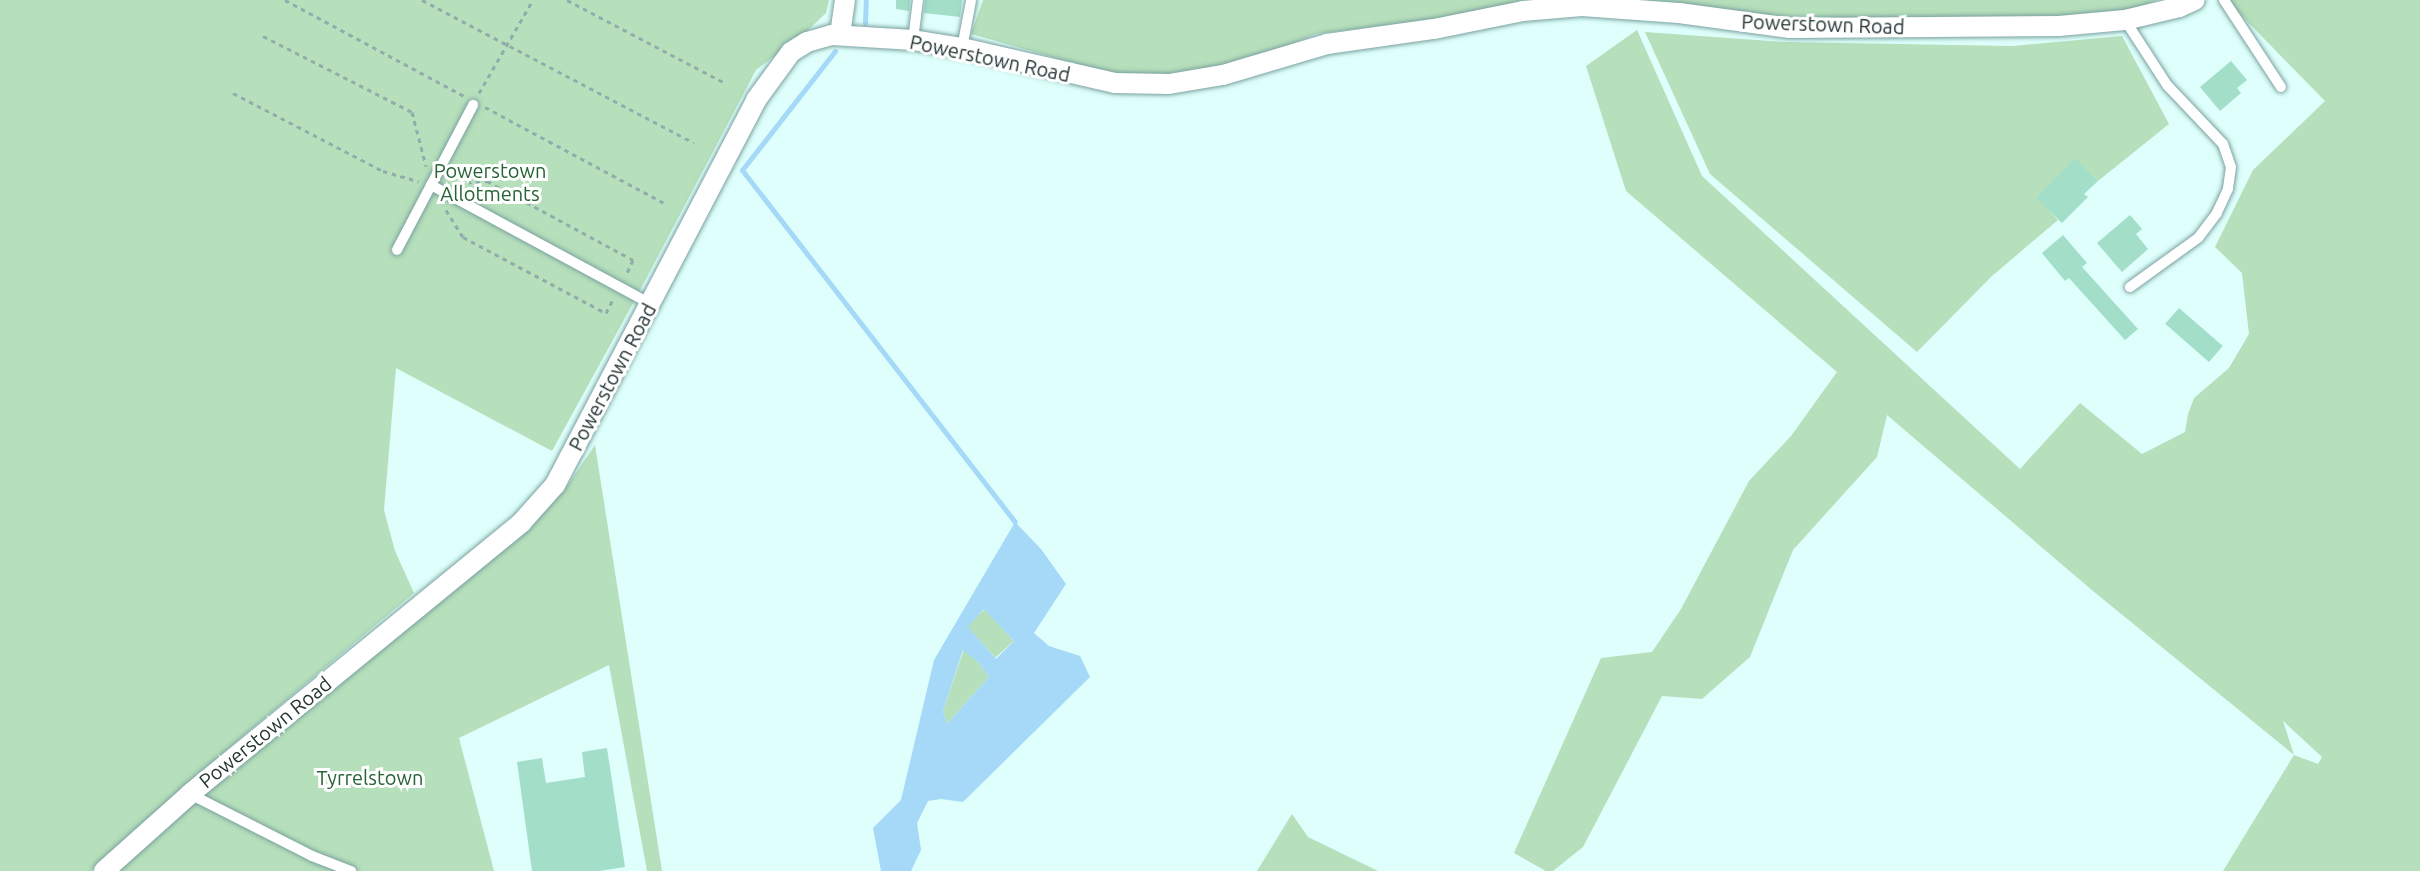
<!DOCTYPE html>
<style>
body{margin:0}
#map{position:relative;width:2420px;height:871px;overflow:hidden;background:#defffc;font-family:Ubuntu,sans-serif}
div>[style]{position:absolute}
.green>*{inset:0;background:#b6dfbb;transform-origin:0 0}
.water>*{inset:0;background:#a5d9f7}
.stream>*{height:5px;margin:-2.5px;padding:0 2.5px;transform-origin:2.5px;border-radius:2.5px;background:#a5d9f7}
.building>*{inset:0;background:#a2dec8;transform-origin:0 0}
.path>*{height:3px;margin-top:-1.5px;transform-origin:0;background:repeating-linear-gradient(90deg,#91acaa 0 4.5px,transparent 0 9px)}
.roads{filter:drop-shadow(0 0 2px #7aa19f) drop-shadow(0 0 2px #7aa19f)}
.service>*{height:10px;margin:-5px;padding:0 5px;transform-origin:5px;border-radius:5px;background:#fff}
.minor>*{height:20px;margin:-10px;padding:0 10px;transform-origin:10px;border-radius:10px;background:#fff}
span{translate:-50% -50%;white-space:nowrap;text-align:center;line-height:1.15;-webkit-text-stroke:6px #fff;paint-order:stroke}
.street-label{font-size:20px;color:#253635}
.park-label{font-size:20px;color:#276335}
</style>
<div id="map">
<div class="green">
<div style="clip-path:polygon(0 0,829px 0,826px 13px,803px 35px,756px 70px,637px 296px,552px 451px,396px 368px,384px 510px,395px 551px,414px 593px,186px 784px,91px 871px,0 871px)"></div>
<div style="clip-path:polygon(983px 0,1582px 0,1316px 34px,1221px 72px,1161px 78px,1112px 74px,971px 34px)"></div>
<div style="clip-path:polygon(1583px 0,2157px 0,2122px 14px,2063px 20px,1786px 19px)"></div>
<div style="clip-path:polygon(evenodd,2230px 0,2420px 0,2420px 871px,2223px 871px,2294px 755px,2093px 591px,1887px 415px,1877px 457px,1793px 550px,1750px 657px,1702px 699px,1662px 696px,1583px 847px,1553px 871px,1546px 871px,1514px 853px,1601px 658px,1652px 652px,1681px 609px,1749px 481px,1791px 436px,1837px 372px,1626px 191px,1586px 66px,1637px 30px,1702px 176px,2020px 469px,2080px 403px,2142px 454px,2185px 432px,2188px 414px,2194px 398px,2229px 368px,2249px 334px,2242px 273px,2215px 247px,2253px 170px,2325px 101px,2235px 9px,2230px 0,2283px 721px,2322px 757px,2318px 764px,2294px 755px,2283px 721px)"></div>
<div style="clip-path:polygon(1645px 32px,1785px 42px,2012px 46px,2122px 36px,2169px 124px,2098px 181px,2075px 159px,2037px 198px,2058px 220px,1992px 276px,1917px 352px,1710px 174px)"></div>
<div style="clip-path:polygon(595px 445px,662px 871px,647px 871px,609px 665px,459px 738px,494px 871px,114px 871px,427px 604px,511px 543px,567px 486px)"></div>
<div style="left:985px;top:609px;width:43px;height:25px;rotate:48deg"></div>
<div style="clip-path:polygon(964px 649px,979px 663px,989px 677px,947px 724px,943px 711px)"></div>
<div style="clip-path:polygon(1292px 814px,1308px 837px,1378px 871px,1257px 871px)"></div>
</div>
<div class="water">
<div style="clip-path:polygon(evenodd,1015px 522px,1041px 549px,1066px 584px,1034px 633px,1049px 646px,1080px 656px,1090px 677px,963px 802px,941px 799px,928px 801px,917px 823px,921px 850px,911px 871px,881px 871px,873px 828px,901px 800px,934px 660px,1015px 522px,984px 609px,1014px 641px,996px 659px,968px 627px,984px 609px,1015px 522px,963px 650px,979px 663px,989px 677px,947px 724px,943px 711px,963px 650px)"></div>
</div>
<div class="stream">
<div style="left:865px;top:23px;width:23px;rotate:-88deg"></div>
<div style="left:835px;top:51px;width:151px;rotate:128deg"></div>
<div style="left:742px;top:170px;width:445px;rotate:52.2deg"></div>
</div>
<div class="building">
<div style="clip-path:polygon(896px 0,910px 0,909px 11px,896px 9px)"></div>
<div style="clip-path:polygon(925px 0,962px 0,960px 17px,924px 13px)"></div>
<div style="clip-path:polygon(2231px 61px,2247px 80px,2237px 88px,2241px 93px,2220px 111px,2200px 87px)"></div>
<div style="clip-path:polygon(2075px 158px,2098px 181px,2084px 194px,2088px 197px,2062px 223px,2036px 198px)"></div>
<div style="clip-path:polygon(2130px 215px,2142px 229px,2136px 234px,2148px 249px,2122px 272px,2097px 243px)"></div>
<div style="clip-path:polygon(2063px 235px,2087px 263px,2082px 267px,2138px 329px,2125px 340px,2069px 278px,2065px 281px,2042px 253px)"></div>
<div style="left:2179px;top:308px;width:58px;height:21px;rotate:41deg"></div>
<div style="clip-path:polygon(607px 748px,625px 867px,599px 871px,532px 871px,517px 762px,542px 758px,546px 783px,585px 777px,582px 752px)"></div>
</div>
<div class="path">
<div style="left:285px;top:0;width:203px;rotate:28.2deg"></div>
<div style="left:422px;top:0;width:307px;rotate:27.7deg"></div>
<div style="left:567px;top:0;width:178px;rotate:27.7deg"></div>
<div style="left:263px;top:36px;width:167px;rotate:27deg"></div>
<div style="left:412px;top:112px;width:56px;rotate:75.5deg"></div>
<div style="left:233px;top:93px;width:169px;rotate:27.5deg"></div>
<div style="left:383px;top:171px;width:37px;rotate:16deg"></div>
<div style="left:479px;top:93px;width:108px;rotate:-59.9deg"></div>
<div style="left:485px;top:107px;width:203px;rotate:28.2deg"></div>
<div style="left:458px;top:183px;width:29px;rotate:-4deg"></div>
<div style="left:487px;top:181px;width:166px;rotate:28.4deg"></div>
<div style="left:633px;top:260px;width:17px;rotate:115deg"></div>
<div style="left:446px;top:210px;width:32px;rotate:58deg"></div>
<div style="left:463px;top:237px;width:162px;rotate:28deg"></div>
<div style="left:606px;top:313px;width:16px;rotate:-63deg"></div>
</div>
<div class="roads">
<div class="service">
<div style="left:2224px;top:0;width:104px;rotate:56.8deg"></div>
<div style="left:2125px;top:20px;width:77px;rotate:57.1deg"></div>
<div style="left:2167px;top:85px;width:81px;rotate:46.5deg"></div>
<div style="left:2223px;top:144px;width:24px;rotate:71deg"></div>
<div style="left:2231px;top:167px;width:22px;rotate:98deg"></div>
<div style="left:2228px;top:189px;width:26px;rotate:115deg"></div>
<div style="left:2217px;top:213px;width:31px;rotate:127deg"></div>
<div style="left:2198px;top:238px;width:84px;rotate:144.2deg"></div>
<div style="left:913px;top:40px;width:40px;rotate:-82.9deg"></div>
<div style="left:962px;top:48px;width:48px;rotate:-79.2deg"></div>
<div style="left:431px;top:185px;width:250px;rotate:28.4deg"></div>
<div style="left:397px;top:250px;width:164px;rotate:-62.3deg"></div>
<div style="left:190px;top:794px;width:137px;rotate:26.9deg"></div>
<div style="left:312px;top:856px;width:42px;rotate:21deg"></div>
</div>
<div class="minor">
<div style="left:840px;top:35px;width:35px;rotate:-82deg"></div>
<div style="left:104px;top:871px;width:115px;rotate:-41.8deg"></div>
<div style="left:190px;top:794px;width:429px;rotate:-39.3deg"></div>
<div style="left:522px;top:522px;width:50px;rotate:-48.3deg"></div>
<div style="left:555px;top:485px;width:434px;rotate:-62.4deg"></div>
<div style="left:756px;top:100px;width:59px;rotate:-53.9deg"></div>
<div style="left:791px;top:52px;width:19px;rotate:-32deg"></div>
<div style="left:807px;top:42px;width:26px;rotate:-16deg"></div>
<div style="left:832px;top:35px;width:81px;rotate:3.5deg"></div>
<div style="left:913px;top:40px;width:50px;rotate:9.3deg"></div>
<div style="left:962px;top:48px;width:157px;rotate:12.9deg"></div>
<div style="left:1115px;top:83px;width:54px;rotate:1.1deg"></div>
<div style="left:1169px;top:84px;width:55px;rotate:-9.5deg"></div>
<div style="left:1223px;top:75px;width:109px;rotate:-16.6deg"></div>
<div style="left:1327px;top:44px;width:108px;rotate:-8deg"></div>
<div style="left:1434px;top:29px;width:91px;rotate:-11.4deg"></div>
<div style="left:1523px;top:11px;width:59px;rotate:-4.8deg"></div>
<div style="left:1582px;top:6px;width:97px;rotate:4.1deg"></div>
<div style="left:1679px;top:13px;width:112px;rotate:7.7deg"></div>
<div style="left:1790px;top:28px;width:269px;rotate:-0.4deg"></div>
<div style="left:2059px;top:26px;width:66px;rotate:-5.2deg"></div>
<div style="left:2125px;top:20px;width:56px;rotate:-13.5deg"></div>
<div style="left:2179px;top:7px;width:17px;rotate:-24deg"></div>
</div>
</div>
<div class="street-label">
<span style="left:1823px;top:24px;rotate:2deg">Powerstown Road</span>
<span style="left:990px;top:58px;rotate:12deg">Powerstown Road</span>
<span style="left:612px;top:377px;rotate:-62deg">Powerstown Road</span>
<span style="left:265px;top:732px;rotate:-39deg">Powerstown Road</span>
</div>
<div class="park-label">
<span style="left:490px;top:182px">Powerstown<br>Allotments</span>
<span style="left:370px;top:777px">Tyrrelstown</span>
</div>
</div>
